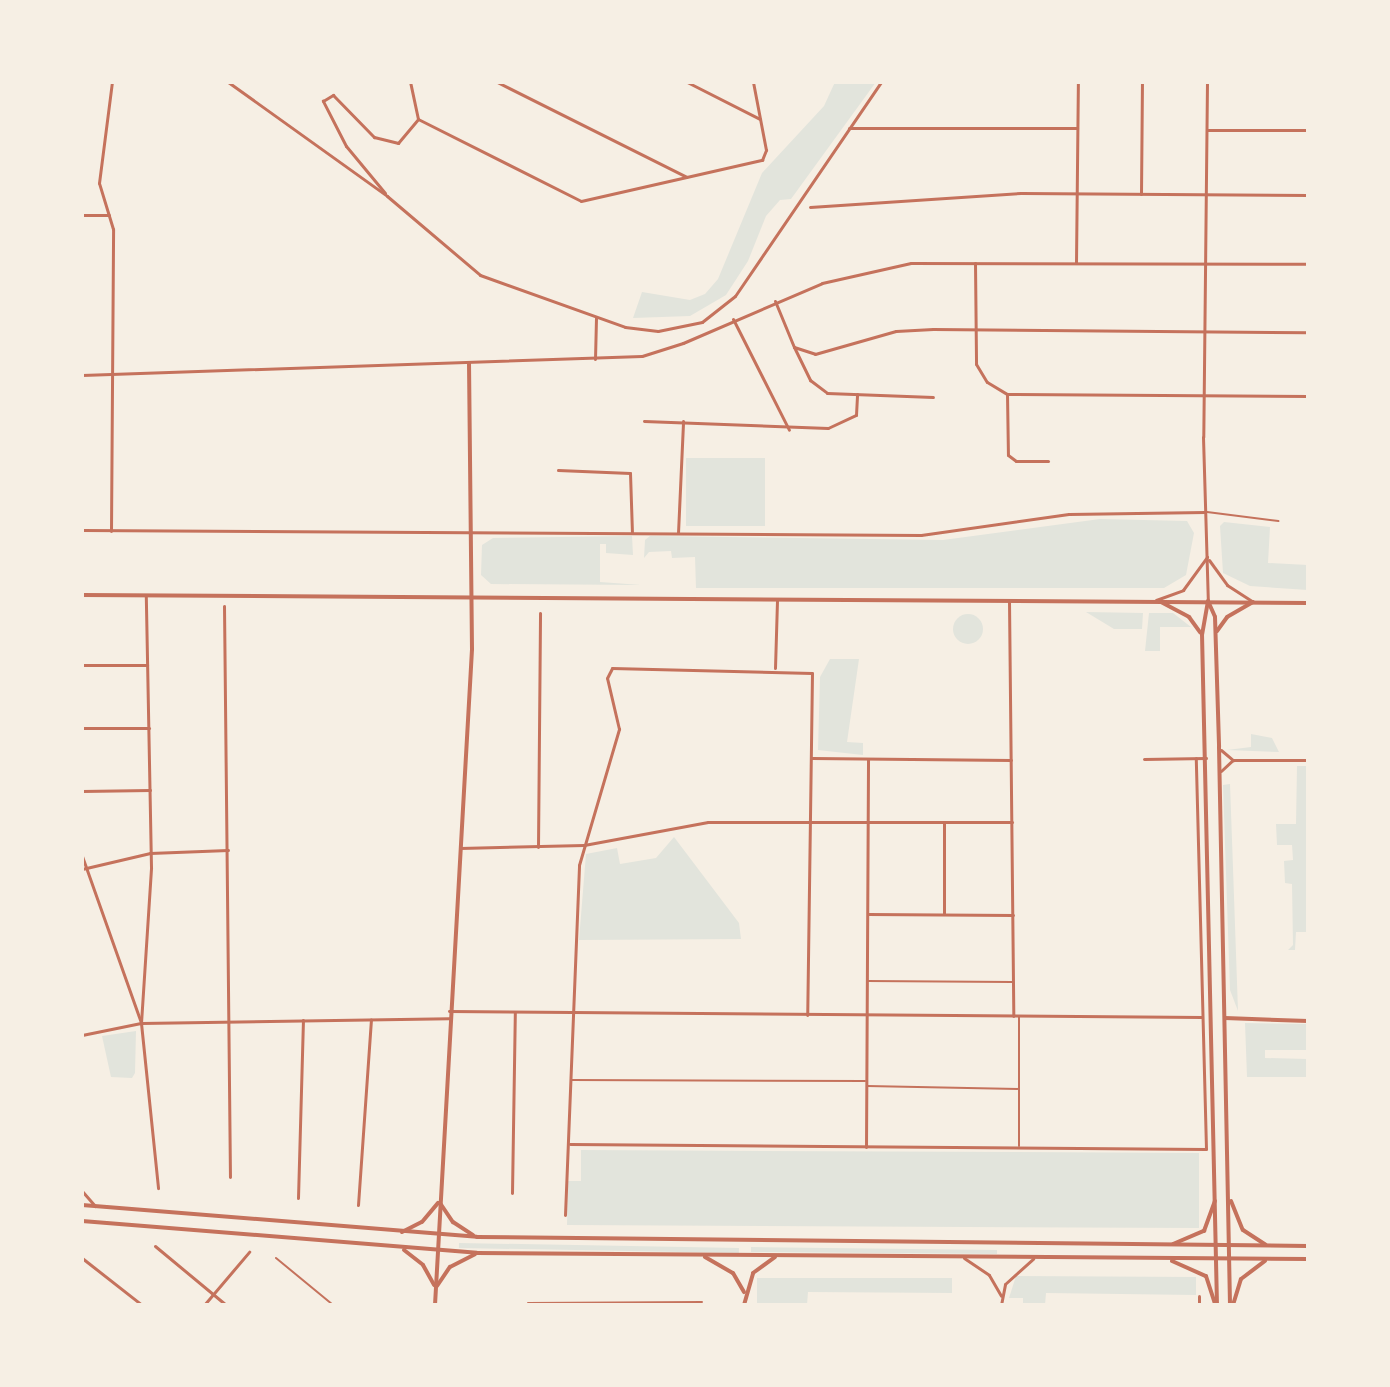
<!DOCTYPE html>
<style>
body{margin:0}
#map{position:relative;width:1390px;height:1387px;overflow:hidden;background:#f6efe4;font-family:"DejaVu Sans",sans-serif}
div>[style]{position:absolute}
.green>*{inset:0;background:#e2e4dc;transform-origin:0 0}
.round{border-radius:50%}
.service>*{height:2px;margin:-1px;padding:0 1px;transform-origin:1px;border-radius:1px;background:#c5725c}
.minor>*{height:3px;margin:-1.5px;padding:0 1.5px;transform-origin:1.5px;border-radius:1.5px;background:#c5725c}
.tertiary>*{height:4px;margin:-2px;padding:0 2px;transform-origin:2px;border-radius:2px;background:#c5725c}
span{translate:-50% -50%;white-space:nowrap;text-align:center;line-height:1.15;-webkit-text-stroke:7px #f6efe4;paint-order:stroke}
.frame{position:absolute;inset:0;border:84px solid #f6efe4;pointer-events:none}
</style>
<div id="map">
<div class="green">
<div style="clip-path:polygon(835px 82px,876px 82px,791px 199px,780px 200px,766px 216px,748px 261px,726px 295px,690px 316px,633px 318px,642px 292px,690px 300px,705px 294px,718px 279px,762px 173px,824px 106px)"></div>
<div style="left:686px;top:458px;width:79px;height:68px"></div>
<div style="clip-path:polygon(1100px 519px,1187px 521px,1194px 533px,1186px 575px,1164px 588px,696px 588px,695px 557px,672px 558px,671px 551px,649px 552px,644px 558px,645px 540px,650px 536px,943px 540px)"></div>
<div style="clip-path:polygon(1224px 522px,1270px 527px,1268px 563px,1308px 565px,1308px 590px,1250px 586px,1223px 573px,1220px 526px)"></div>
<div style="clip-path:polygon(632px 536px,633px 555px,606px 553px,606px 544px,600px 544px,600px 582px,641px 585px,491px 584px,481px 575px,482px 545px,493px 538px)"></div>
<div style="clip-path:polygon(1086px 612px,1143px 613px,1142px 629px,1114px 629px)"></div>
<div style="clip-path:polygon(1149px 613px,1173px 613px,1191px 627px,1160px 627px,1160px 651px,1145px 651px)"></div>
<div class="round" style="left:953px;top:614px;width:30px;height:30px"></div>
<div style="clip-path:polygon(830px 659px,859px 659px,847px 742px,863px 743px,863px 755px,818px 750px,820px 677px)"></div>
<div style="clip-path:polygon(1251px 734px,1272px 738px,1279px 752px,1227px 750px,1251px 747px)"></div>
<div style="clip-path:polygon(1297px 766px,1308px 766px,1308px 932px,1296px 932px,1295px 950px,1288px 950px,1293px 945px,1292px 884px,1285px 883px,1284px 861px,1293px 860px,1292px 845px,1277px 845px,1276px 824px,1296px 824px)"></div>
<div style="clip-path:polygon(1230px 784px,1233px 868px,1238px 1011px,1230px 990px,1223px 785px)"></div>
<div style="clip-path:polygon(674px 837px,739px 923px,741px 939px,579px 940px,586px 854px,617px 848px,620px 864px,656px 858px)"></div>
<div style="clip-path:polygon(1245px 1023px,1308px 1024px,1307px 1050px,1265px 1050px,1265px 1058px,1307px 1059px,1308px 1077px,1247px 1077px)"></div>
<div style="clip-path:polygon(136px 1031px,135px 1073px,132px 1078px,111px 1077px,102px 1036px)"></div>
<div style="clip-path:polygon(581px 1150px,1199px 1153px,1199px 1228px,567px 1225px,568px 1181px,581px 1181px)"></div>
<div style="left:459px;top:1243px;width:280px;height:5px;rotate:1deg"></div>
<div style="clip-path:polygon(751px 1247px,997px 1250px,997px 1254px,751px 1252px)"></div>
<div style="clip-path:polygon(1016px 1276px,1196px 1277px,1196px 1295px,1046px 1293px,1045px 1305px,1023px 1305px,1023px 1298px,1009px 1298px)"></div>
<div style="clip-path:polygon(757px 1278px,952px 1278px,952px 1293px,808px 1292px,807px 1305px,757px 1305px)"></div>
</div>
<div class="service">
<div style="left:1207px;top:512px;width:72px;rotate:7.2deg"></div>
<div style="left:867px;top:981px;width:145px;rotate:0.4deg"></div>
<div style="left:1019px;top:1017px;width:129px;rotate:90deg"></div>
<div style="left:571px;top:1080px;width:294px;rotate:0.2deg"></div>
<div style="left:867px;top:1086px;width:151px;rotate:1.1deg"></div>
<div style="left:276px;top:1258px;width:74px;rotate:39.5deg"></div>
<div style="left:528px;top:1303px;width:174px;rotate:-0.3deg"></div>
</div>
<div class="minor">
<div style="left:228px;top:82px;width:196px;rotate:35.6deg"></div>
<div style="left:387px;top:196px;width:122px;rotate:40.3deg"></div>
<div style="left:480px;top:275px;width:154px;rotate:19.7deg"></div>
<div style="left:625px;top:327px;width:33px;rotate:7deg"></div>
<div style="left:658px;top:331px;width:45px;rotate:-11.6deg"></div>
<div style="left:702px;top:322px;width:42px;rotate:-38.2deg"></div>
<div style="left:735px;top:296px;width:259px;rotate:-55.7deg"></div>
<div style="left:497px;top:82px;width:212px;rotate:26.6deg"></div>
<div style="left:687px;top:82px;width:82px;rotate:26.9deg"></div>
<div style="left:1207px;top:82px;width:355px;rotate:90.6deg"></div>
<div style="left:1203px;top:437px;width:164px;rotate:88.3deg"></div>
<div style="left:418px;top:119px;width:182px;rotate:26.7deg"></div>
<div style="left:581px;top:201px;width:186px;rotate:-12.8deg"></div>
<div style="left:762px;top:160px;width:11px;rotate:-68deg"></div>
<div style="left:766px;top:150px;width:69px;rotate:-100.8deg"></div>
<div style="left:849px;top:128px;width:228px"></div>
<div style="left:1208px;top:130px;width:100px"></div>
<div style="left:385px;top:193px;width:61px;rotate:-129.7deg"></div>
<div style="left:346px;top:146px;width:51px;rotate:-117.1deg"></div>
<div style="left:323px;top:101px;width:12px;rotate:-31deg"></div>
<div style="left:333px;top:95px;width:59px;rotate:45.7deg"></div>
<div style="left:374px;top:137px;width:25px;rotate:14deg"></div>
<div style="left:398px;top:143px;width:31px;rotate:-50deg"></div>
<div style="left:418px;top:119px;width:38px;rotate:-102deg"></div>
<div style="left:1141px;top:194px;width:112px;rotate:-89.5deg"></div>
<div style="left:810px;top:207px;width:211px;rotate:-3.8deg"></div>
<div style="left:1021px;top:193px;width:287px;rotate:0.4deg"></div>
<div style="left:82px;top:215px;width:27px"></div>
<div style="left:975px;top:263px;width:101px;rotate:89.4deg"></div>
<div style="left:976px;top:364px;width:21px;rotate:59deg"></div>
<div style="left:987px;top:382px;width:23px;rotate:31deg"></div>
<div style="left:1007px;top:394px;width:301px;rotate:0.4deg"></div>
<div style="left:1076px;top:263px;width:181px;rotate:-89.4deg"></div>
<div style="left:775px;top:301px;width:50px;rotate:67.6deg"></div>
<div style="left:794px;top:347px;width:22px;rotate:18deg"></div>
<div style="left:815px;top:354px;width:84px;rotate:-15.9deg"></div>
<div style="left:896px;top:331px;width:37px;rotate:-3deg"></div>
<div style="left:933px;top:329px;width:375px;rotate:0.5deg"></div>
<div style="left:733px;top:319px;width:124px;rotate:63.2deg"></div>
<div style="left:794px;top:347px;width:37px;rotate:64deg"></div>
<div style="left:810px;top:380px;width:21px;rotate:37deg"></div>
<div style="left:827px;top:393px;width:106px;rotate:2.2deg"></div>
<div style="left:595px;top:359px;width:41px;rotate:-88.6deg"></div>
<div style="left:82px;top:375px;width:560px;rotate:-1.94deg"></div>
<div style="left:642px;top:356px;width:43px;rotate:-17.6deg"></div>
<div style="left:683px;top:343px;width:151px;rotate:-23.3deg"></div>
<div style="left:822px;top:283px;width:91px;rotate:-12.7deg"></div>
<div style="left:911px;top:263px;width:397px;rotate:0.1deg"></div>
<div style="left:1007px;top:394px;width:61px;rotate:89.1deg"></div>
<div style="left:1008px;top:455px;width:10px;rotate:37deg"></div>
<div style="left:1016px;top:461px;width:32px"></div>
<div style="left:644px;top:421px;width:184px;rotate:2.2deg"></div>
<div style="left:828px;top:428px;width:31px;rotate:-25deg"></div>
<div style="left:856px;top:415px;width:21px;rotate:-87deg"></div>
<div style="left:558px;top:470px;width:72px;rotate:2.4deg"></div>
<div style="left:630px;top:473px;width:59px;rotate:88.1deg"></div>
<div style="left:82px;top:530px;width:839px;rotate:0.34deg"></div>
<div style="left:921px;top:535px;width:149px;rotate:-8.1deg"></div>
<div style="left:1069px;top:514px;width:136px;rotate:-0.8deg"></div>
<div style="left:111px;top:531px;width:302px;rotate:-89.6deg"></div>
<div style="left:113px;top:229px;width:48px;rotate:-106.9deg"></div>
<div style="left:99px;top:183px;width:102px;rotate:-82.7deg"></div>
<div style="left:678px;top:533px;width:112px;rotate:-87.4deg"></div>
<div style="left:1209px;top:560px;width:31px;rotate:54deg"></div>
<div style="left:1227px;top:585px;width:30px;rotate:33deg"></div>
<div style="left:1156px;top:600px;width:29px;rotate:-20deg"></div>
<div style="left:1183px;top:590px;width:41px;rotate:-54deg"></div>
<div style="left:1009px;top:601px;width:415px;rotate:89.4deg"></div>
<div style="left:224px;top:606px;width:571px;rotate:89.4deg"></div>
<div style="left:82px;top:665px;width:65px"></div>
<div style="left:775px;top:668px;width:68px;rotate:-88.3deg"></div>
<div style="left:82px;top:728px;width:67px"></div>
<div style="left:1221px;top:750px;width:16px;rotate:40deg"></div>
<div style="left:812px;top:758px;width:199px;rotate:0.6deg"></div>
<div style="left:1144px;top:759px;width:62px;rotate:-0.9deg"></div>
<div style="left:1233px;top:760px;width:75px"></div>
<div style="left:1221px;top:771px;width:16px;rotate:-43deg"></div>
<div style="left:82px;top:791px;width:68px;rotate:-0.8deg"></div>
<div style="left:538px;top:847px;width:234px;rotate:-89.5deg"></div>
<div style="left:460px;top:848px;width:124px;rotate:-1.4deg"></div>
<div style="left:584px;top:845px;width:126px;rotate:-10.5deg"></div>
<div style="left:708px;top:822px;width:304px"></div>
<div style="left:82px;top:856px;width:177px;rotate:70.5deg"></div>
<div style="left:141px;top:1023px;width:166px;rotate:84.1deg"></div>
<div style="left:82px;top:869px;width:70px;rotate:-13.2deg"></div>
<div style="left:150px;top:853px;width:78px;rotate:-2.2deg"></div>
<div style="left:868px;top:914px;width:145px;rotate:0.4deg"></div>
<div style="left:944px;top:914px;width:92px;rotate:-90deg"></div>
<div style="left:449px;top:1011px;width:753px;rotate:0.46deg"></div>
<div style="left:141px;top:1023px;width:156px;rotate:-86.3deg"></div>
<div style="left:151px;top:867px;width:272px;rotate:-91.1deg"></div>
<div style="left:82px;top:1035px;width:60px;rotate:-11.5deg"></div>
<div style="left:141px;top:1023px;width:308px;rotate:-0.9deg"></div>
<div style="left:570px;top:1144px;width:636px;rotate:0.45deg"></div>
<div style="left:1206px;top:1149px;width:391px;rotate:-91.5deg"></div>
<div style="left:866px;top:1147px;width:388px;rotate:-89.7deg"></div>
<div style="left:82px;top:1191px;width:20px;rotate:49deg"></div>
<div style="left:512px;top:1193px;width:181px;rotate:-89.1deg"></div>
<div style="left:298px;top:1198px;width:178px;rotate:-88.4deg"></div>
<div style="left:358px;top:1205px;width:186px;rotate:-86deg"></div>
<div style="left:565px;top:1215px;width:350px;rotate:-87.7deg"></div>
<div style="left:579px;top:865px;width:142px;rotate:-73.6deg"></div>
<div style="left:619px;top:729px;width:52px;rotate:-103.2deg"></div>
<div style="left:607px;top:678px;width:11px;rotate:-63deg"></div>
<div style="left:612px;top:668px;width:200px;rotate:1.4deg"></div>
<div style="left:812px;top:673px;width:342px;rotate:90.8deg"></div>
<div style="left:155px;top:1246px;width:92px;rotate:39.7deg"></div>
<div style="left:82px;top:1258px;width:76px;rotate:38.1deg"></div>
<div style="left:964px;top:1258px;width:30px;rotate:34deg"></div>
<div style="left:989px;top:1275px;width:24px;rotate:60deg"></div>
<div style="left:1199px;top:1296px;width:9px;rotate:90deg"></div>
<div style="left:557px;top:1303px;width:2px;rotate:63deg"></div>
<div style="left:204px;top:1305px;width:70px;rotate:-49.7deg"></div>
<div style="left:635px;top:1305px;width:2px;rotate:-90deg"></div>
<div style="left:1001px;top:1305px;width:21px;rotate:-79deg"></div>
<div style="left:1005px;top:1284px;width:38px;rotate:-42deg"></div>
</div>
<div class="tertiary">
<div style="left:82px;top:595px;width:1226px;rotate:0.37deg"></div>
<div style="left:1208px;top:601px;width:17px;rotate:66deg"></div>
<div style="left:1215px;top:617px;width:130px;rotate:88.2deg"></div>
<div style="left:1219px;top:747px;width:558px;rotate:88.87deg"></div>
<div style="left:1208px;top:601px;width:34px;rotate:100deg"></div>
<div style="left:1202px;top:634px;width:671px;rotate:88.72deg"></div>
<div style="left:1161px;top:602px;width:32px;rotate:28deg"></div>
<div style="left:1189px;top:617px;width:19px;rotate:54deg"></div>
<div style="left:1217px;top:631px;width:17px;rotate:-54deg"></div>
<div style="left:1227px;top:617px;width:30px;rotate:-30deg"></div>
<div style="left:1225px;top:1018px;width:83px;rotate:2.1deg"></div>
<div style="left:1231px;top:1201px;width:31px;rotate:68deg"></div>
<div style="left:1243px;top:1230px;width:27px;rotate:33deg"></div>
<div style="left:440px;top:1203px;width:23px;rotate:56deg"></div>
<div style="left:453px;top:1222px;width:24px;rotate:33deg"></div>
<div style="left:82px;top:1205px;width:396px;rotate:4.6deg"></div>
<div style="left:477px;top:1237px;width:831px;rotate:0.62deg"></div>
<div style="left:82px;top:1221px;width:396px;rotate:4.6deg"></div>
<div style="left:477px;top:1253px;width:831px;rotate:0.41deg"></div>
<div style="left:402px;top:1232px;width:22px;rotate:-27deg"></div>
<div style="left:422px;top:1222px;width:25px;rotate:-50deg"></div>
<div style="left:1173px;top:1244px;width:34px;rotate:-23deg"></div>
<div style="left:1204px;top:1231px;width:32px;rotate:-70deg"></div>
<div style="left:404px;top:1250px;width:24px;rotate:38deg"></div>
<div style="left:423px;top:1265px;width:23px;rotate:61deg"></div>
<div style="left:705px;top:1257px;width:32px;rotate:30deg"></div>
<div style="left:733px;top:1273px;width:22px;rotate:60deg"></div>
<div style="left:1172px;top:1261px;width:37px;rotate:24deg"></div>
<div style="left:1206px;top:1276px;width:29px;rotate:72deg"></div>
<div style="left:437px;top:1286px;width:23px;rotate:-56deg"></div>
<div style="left:450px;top:1267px;width:28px;rotate:-27deg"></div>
<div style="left:435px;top:1305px;width:657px;rotate:-86.77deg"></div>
<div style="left:472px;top:649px;width:286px;rotate:-90.6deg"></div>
<div style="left:744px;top:1305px;width:33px;rotate:-74deg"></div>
<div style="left:753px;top:1273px;width:27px;rotate:-36deg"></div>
<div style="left:1233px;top:1305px;width:27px;rotate:-73deg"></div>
<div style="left:1241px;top:1279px;width:30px;rotate:-37deg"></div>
</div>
<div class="frame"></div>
</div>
